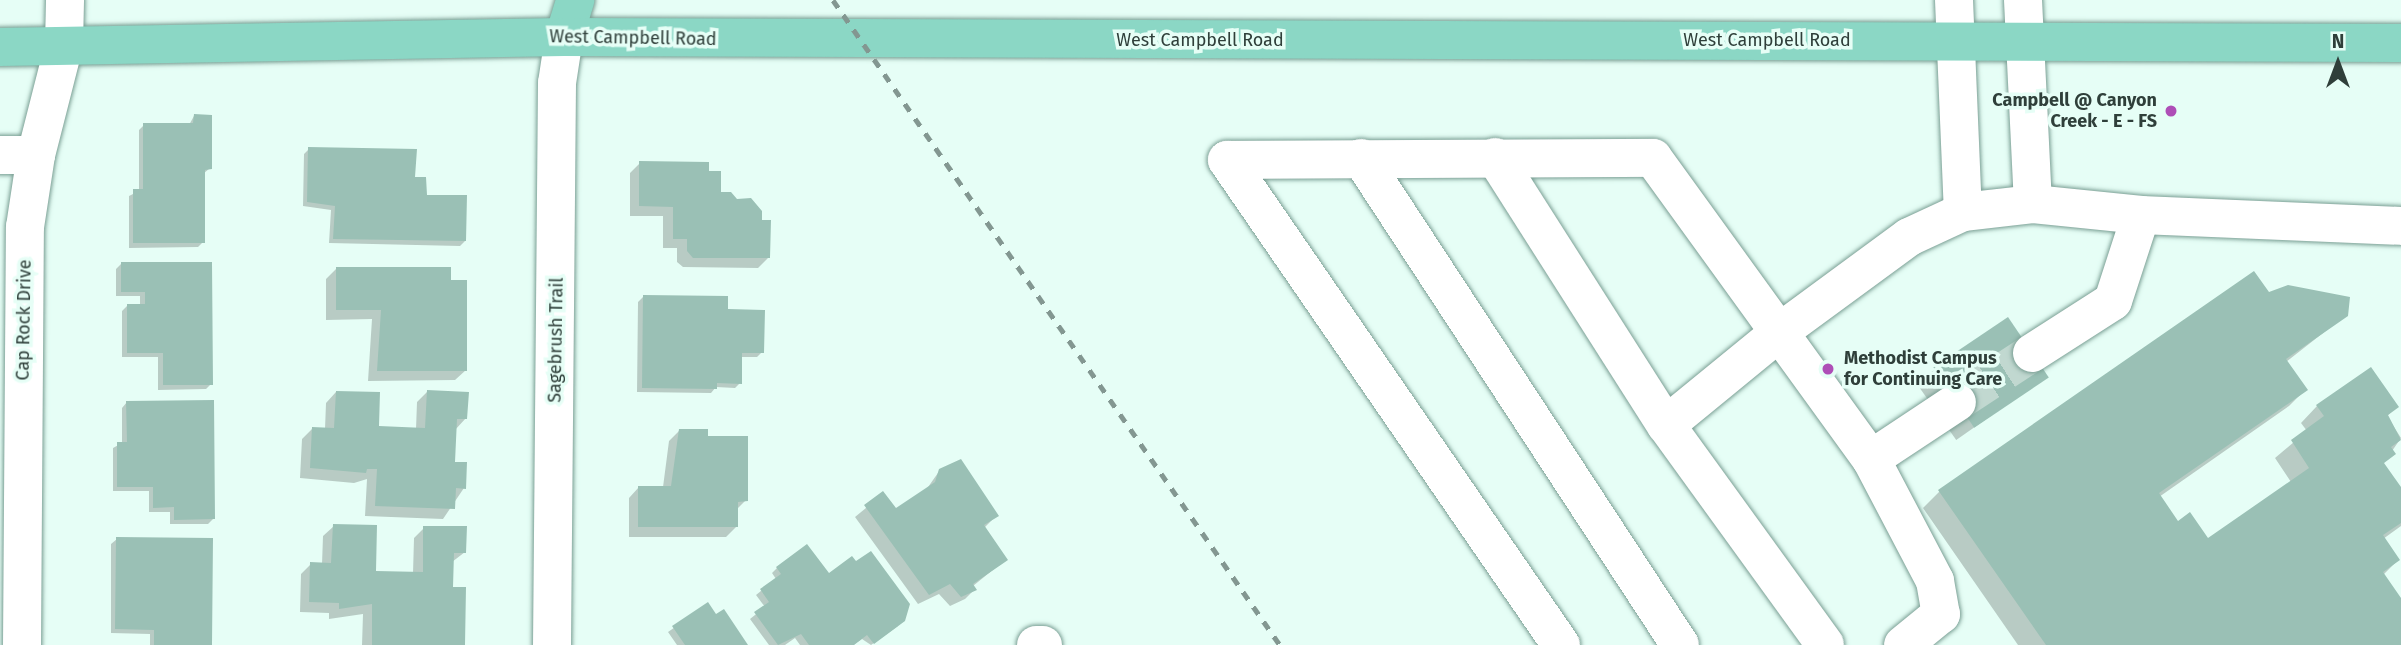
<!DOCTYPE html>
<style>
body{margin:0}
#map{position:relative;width:2401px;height:645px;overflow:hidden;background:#e6fef6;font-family:"Fira Sans",sans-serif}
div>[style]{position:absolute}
.shadow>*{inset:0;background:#0003;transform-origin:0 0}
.building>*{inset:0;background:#9ac0b5;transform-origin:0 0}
.minor-tunnel>*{height:38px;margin-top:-19px;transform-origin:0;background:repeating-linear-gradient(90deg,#c1d8d0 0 38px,transparent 0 57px)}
.roads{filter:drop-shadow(0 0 2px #7a9f94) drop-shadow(0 0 2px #7a9f94)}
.minor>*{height:38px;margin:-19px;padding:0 19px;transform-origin:19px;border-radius:19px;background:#fff}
.major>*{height:38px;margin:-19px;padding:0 19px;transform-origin:19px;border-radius:19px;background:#8bd7c5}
.rail>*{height:5px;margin-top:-2.5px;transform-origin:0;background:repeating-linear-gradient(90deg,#839791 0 9px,transparent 0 18px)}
.dots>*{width:19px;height:19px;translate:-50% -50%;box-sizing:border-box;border:4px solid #e6fef6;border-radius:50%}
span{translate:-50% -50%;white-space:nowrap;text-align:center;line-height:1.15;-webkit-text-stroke:7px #e6fef6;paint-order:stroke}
.street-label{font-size:18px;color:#2f3f3a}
.poi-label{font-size:18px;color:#2f3f3a;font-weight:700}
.right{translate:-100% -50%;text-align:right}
.left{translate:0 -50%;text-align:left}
.north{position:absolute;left:2303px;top:28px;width:70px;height:70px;-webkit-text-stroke:5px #e6fef6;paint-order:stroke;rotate:0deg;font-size:19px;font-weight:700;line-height:28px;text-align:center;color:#2f3f3a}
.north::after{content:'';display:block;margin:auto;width:24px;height:32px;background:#2f3f3a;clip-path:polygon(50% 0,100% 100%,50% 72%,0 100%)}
</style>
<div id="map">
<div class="shadow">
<div style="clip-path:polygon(194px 116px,210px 168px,203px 174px,203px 242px,198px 247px,129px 248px,129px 196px,139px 191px,139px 130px,144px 125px,189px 125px)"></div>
<div style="clip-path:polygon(309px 149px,413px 178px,465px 241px,460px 246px,329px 243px,331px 210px,303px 206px,304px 154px)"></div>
<div style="clip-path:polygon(640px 163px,707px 173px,768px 258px,758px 268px,683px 267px,677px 262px,677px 248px,663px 248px,663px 216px,630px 216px,630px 173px)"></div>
<div style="clip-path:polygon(121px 264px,210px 264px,211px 384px,206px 389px,158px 390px,158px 357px,122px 357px,122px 311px,127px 306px,140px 306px,140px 296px,116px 296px,116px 269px)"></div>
<div style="clip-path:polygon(336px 269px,450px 282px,466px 370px,455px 380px,368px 381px,372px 319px,326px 320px,326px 279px)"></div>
<div style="clip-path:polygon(2268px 294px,2346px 315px,2286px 362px,2305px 390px,2289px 406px,2159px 497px,2177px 523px,2208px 540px,2291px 482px,2275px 458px,2307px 431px,2301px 423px,2317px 406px,2396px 407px,2387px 416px,2401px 438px,2383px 464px,2401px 490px,2401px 526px,2383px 539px,2398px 560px,2383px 575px,2401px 601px,2401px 645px,2018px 645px,1923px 508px,1940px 491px)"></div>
<div style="clip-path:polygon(643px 297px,726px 311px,762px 352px,757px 357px,740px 357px,740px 383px,735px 388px,716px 387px,711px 393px,637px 392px,638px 302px)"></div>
<div style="left:2007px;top:319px;width:70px;height:111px;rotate:55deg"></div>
<div style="clip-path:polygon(336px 392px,377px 427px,416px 429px,417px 402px,427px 392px,466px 418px,455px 430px,453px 464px,464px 488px,443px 519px,365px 516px,367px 479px,354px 483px,300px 478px,302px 439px,312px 429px,325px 429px,326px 403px)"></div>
<div style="clip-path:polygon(127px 402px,213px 519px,208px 524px,170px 524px,170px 512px,149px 512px,149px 491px,113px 491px,113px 448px,122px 443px,122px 408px)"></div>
<div style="clip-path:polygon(679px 431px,707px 438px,746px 500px,737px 509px,737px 526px,726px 537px,629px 537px,629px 498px,639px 487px,663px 487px,669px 441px)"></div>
<div style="clip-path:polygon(940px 470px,997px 515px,984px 528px,1005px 560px,973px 586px,975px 589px,965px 599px,950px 606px,939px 594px,918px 604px,855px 517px,883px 494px,896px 510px,926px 490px)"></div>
<div style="clip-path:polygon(334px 526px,374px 573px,413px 573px,414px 538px,424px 528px,465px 552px,452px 562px,452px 589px,463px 645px,362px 645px,363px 614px,329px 619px,329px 613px,300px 612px,301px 574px,311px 564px,322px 564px,323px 536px)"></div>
<div style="clip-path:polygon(117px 539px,210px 645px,150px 645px,150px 634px,111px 633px,111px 544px)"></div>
<div style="clip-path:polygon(777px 568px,828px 575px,898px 626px,871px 645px,862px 639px,853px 645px,800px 645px,795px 638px,785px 645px,769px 645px,750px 619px,765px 607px,756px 595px,776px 579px,772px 573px)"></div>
<div style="clip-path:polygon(707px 605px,715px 617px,746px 645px,677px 645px,668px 632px)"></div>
</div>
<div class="building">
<div style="clip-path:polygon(194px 114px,212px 115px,212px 169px,205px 170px,205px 243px,133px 243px,133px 189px,143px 189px,143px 123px,193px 123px)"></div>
<div style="clip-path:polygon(308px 147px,417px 149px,415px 177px,426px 177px,427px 195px,467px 195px,466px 241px,333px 239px,335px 206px,307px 202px)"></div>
<div style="clip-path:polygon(639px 161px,709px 162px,709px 171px,721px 171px,721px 192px,731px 192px,737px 199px,751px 198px,762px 211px,762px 220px,771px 220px,770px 258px,693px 258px,687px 251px,687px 239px,673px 239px,673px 207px,639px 206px)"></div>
<div style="clip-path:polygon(121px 262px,212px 262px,213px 385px,163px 385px,163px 353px,127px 353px,127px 304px,145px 304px,145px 292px,121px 292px)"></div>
<div style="clip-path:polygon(336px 267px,451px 267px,451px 280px,467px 280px,467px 371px,377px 371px,381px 310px,336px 310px)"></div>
<div style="clip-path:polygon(2254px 271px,2269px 292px,2288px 285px,2350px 297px,2348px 316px,2286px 359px,2308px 390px,2159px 493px,2178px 521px,2190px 512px,2208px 538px,2309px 468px,2291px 440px,2324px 416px,2316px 405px,2371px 367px,2399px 407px,2388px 415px,2401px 440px,2391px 447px,2396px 454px,2384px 463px,2401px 487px,2401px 523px,2383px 535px,2400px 560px,2383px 572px,2401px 598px,2401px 645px,2046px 645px,1938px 490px)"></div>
<div style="clip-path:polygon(643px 295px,728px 296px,728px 309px,765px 310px,764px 353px,742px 353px,742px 384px,717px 383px,717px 389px,642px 388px)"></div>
<div style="left:2008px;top:317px;width:73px;height:90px;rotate:56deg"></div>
<div style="clip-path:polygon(427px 390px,469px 392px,467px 419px,457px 419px,455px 462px,467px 462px,466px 489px,456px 488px,455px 509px,375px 506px,377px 469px,367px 469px,366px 473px,310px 468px,312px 427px,334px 428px,336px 391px,380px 392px,379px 426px,425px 428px)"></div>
<div style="clip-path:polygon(214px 400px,215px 519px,174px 520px,174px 507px,153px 508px,153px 487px,117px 487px,117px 442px,127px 442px,126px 401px)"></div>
<div style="clip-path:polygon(679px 429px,708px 429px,708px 436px,748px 436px,748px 501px,738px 502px,738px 527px,638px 527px,638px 486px,671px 486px)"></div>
<div style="clip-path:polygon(961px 459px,999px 516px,984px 525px,1008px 560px,973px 584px,977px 590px,961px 597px,950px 584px,929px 595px,864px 505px,883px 491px,896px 508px,935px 482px,939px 469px)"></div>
<div style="clip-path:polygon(333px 524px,377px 525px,376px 571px,423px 572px,423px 526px,467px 526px,466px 553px,454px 553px,453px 587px,466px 587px,465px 645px,372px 645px,372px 604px,339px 609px,339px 603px,309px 602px,310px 562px,331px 563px)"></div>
<div style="clip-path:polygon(116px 537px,213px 538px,212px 645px,154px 645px,154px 630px,115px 629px)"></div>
<div style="clip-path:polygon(807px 544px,829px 573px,852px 556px,856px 561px,871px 551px,910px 604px,905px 621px,874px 644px,867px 635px,854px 645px,809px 645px,801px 634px,778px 645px,754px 612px,769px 602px,760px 589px,781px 574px,776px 567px)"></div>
<div style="clip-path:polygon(708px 602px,716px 614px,724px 609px,748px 645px,685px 645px,672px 626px)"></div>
</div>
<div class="minor-tunnel">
<div style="left:1957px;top:402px;width:90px;rotate:-33.2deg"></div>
</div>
<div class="roads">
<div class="minor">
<div style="left:1954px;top:0;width:212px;rotate:87.6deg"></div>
<div style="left:2023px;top:0;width:204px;rotate:87.2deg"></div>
<div style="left:0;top:155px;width:36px"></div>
<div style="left:1495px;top:157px;width:318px;rotate:57.5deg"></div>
<div style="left:1666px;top:425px;width:271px;rotate:54.1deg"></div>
<div style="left:1361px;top:158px;width:582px;rotate:56.77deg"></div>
<div style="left:1227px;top:160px;width:426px;rotate:-0.3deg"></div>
<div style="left:1653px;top:158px;width:372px;rotate:54.1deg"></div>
<div style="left:1871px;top:459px;width:138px;rotate:62.3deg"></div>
<div style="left:1935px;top:581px;width:34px;rotate:80deg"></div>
<div style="left:1941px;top:614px;width:49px;rotate:140.8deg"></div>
<div style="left:1227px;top:160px;width:589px;rotate:55.45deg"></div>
<div style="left:2032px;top:353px;width:96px;rotate:-32.7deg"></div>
<div style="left:2113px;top:301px;width:90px;rotate:-72deg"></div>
<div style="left:1666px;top:425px;width:149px;rotate:-39.3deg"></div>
<div style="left:1781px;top:331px;width:159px;rotate:-36.3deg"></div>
<div style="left:1909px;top:237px;width:60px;rotate:-24.8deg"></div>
<div style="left:1963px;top:212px;width:70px;rotate:-6.5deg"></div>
<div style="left:2033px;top:204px;width:109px;rotate:5.8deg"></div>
<div style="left:2141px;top:215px;width:260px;rotate:2.4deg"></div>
<div style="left:1871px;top:459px;width:103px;rotate:-33.5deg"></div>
<div style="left:22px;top:645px;width:418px;rotate:-89.6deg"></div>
<div style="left:25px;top:227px;width:73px;rotate:-81.3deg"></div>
<div style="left:36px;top:155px;width:114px;rotate:-75.7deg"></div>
<div style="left:64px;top:45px;width:45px;rotate:-88.7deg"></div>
<div style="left:552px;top:645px;width:562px;rotate:-89.49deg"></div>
<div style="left:557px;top:83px;width:47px;rotate:-81.3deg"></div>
<div style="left:1036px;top:645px;width:7px"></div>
</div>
<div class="major">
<div style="left:564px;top:37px;width:39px;rotate:-73deg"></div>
<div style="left:0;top:47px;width:564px;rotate:-1.02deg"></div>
<div style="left:564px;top:37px;width:1837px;rotate:0.19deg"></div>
</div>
</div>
<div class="rail">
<div style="left:833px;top:0;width:785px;rotate:55.28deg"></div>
</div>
<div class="dots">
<div style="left:2171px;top:111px;background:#ae4eb7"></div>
<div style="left:1828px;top:369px;background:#ae4eb7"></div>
</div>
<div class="street-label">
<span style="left:633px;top:38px;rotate:1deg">West Campbell Road</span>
<span style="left:1200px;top:40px">West Campbell Road</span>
<span style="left:1767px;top:40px">West Campbell Road</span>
<span style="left:24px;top:320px;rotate:-89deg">Cap Rock Drive</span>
<span style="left:556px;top:340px;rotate:-89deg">Sagebrush Trail</span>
</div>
<div class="poi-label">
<span class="right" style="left:2157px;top:111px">Campbell @ Canyon<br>Creek - E - FS</span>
<span class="left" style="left:1844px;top:369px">Methodist Campus<br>for Continuing Care</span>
</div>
<div class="north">N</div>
</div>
